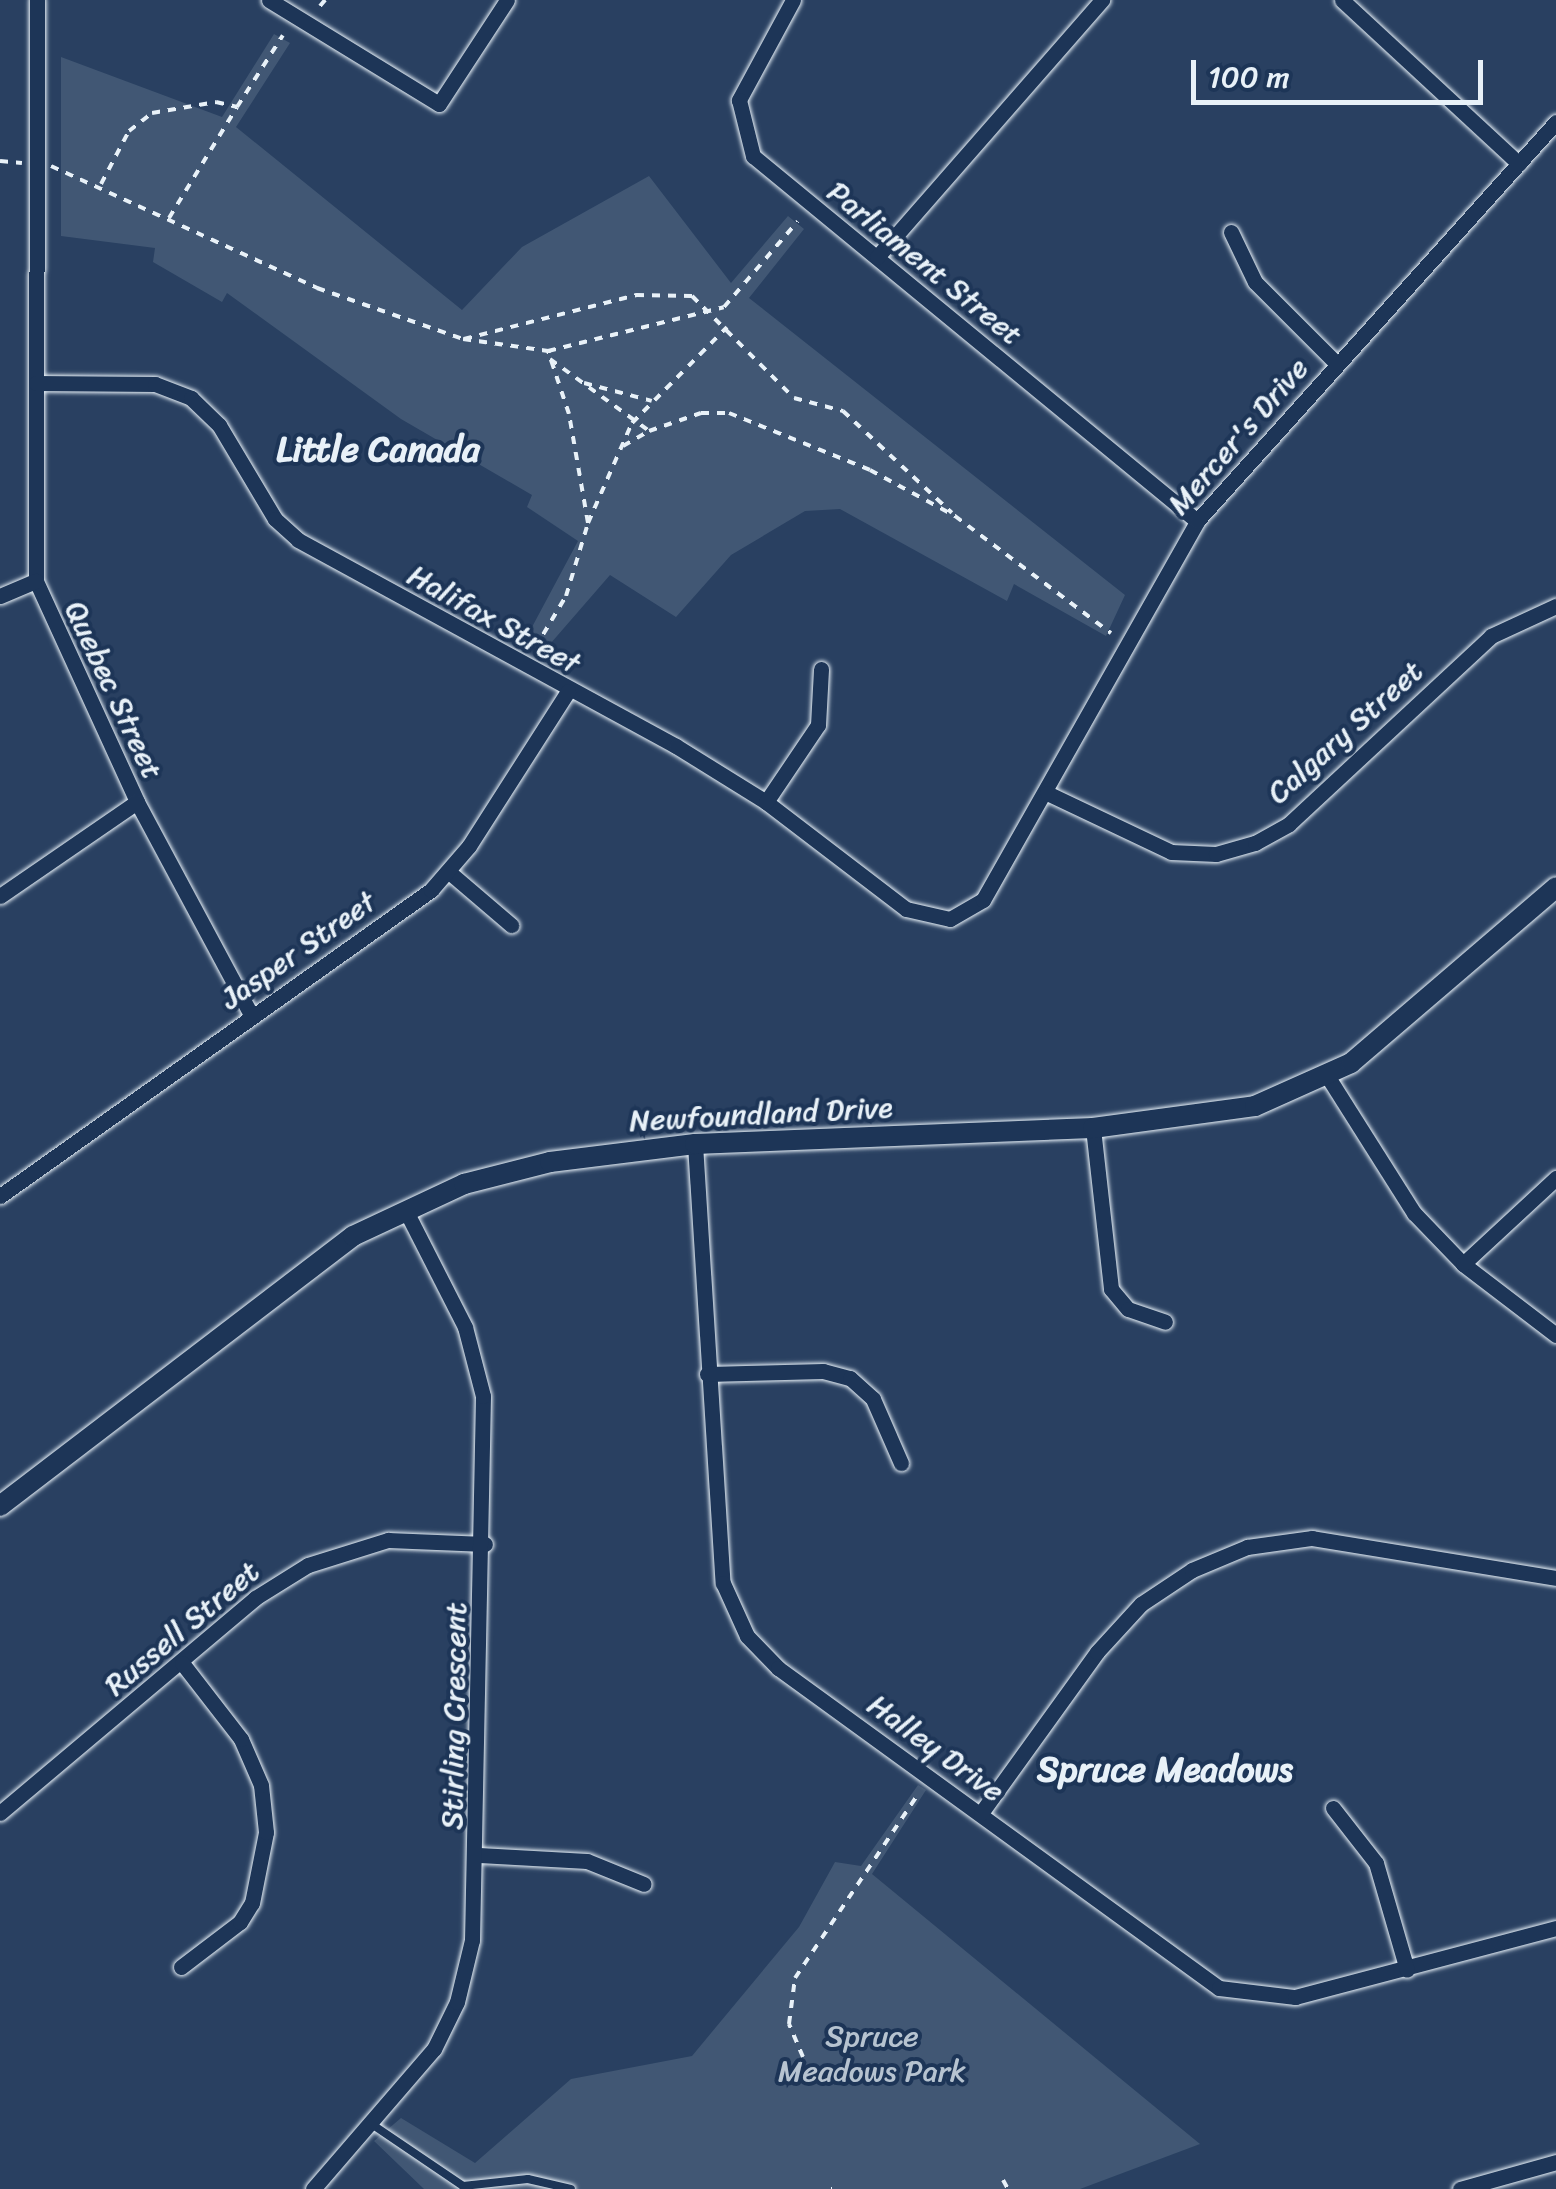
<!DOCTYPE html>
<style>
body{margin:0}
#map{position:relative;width:1556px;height:2189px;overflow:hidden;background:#294061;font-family:Sriracha,sans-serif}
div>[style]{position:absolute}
.green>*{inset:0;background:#415774}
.path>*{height:4px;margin-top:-2px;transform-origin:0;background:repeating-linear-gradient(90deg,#e8f1f8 0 8px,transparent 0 16px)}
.roads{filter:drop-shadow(0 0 2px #e8f1f8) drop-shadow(0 0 2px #e8f1f8)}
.service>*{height:8px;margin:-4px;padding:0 4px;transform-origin:4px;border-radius:4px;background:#1d3557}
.minor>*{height:15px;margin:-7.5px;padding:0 7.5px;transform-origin:7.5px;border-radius:7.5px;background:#1d3557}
.tertiary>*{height:20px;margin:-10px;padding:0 10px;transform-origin:10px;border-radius:10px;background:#1d3557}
span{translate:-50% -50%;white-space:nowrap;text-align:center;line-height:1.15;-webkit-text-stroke:8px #1d3557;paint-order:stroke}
.street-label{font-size:30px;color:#e8f1f8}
.park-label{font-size:30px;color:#b6c3d0}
.quarter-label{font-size:35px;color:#e8f1f8;font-weight:700}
.scale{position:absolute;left:1191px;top:60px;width:292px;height:45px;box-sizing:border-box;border:5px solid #e8f1f8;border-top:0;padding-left:12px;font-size:30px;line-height:35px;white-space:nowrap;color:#e8f1f8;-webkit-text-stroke:8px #1d3557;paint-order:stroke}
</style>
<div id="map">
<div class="green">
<div style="clip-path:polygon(274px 34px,290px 43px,236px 127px,462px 310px,522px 247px,649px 176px,731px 283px,788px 216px,804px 229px,749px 298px,1125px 595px,1106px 636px,1014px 584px,1007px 601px,840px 509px,805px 511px,731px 555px,676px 617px,610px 575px,544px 651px,524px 642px,578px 541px,527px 507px,532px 495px,401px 419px,227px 293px,222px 302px,153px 262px,155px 248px,61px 236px,61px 57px,222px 117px)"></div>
<div style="clip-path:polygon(918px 1785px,926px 1790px,872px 1874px,1200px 2144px,1080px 2189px,424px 2189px,374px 2141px,401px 2118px,475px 2163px,571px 2079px,692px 2056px,799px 1927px,835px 1862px,861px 1866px)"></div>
</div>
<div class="path">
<div style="left:320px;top:6px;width:8px;rotate:-50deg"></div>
<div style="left:0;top:161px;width:22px;rotate:5deg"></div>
<div style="left:51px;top:166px;width:293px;rotate:24.6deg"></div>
<div style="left:317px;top:288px;width:155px;rotate:19.3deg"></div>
<div style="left:463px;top:339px;width:86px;rotate:8deg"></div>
<div style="left:548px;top:351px;width:181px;rotate:-14deg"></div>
<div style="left:724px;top:307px;width:113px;rotate:-49.3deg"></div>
<div style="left:101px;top:184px;width:60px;rotate:-62.2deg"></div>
<div style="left:129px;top:131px;width:29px;rotate:-38deg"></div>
<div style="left:152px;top:113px;width:65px;rotate:-9.8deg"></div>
<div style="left:216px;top:102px;width:22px;rotate:13deg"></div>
<div style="left:237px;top:107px;width:85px;rotate:-57.4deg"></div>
<div style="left:169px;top:218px;width:130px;rotate:-58.5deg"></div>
<div style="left:464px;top:339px;width:178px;rotate:-14.3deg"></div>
<div style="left:636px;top:295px;width:56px;rotate:1deg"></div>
<div style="left:692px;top:296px;width:144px;rotate:45deg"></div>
<div style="left:794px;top:398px;width:51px;rotate:14.9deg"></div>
<div style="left:843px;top:411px;width:149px;rotate:43.1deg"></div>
<div style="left:550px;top:359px;width:122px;rotate:36deg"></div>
<div style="left:649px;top:431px;width:55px;rotate:-19.1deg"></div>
<div style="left:701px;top:413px;width:28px"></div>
<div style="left:729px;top:413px;width:152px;rotate:22deg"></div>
<div style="left:870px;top:470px;width:97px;rotate:28.4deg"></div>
<div style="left:955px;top:516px;width:195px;rotate:36.9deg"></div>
<div style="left:584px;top:383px;width:70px;rotate:14.8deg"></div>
<div style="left:623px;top:446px;width:30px;rotate:-30deg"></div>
<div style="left:588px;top:523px;width:109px;rotate:-66.3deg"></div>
<div style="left:632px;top:423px;width:135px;rotate:-45.3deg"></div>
<div style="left:535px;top:648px;width:61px;rotate:-59.2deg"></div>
<div style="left:566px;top:596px;width:76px;rotate:-73.2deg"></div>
<div style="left:588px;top:523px;width:111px;rotate:-99.9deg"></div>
<div style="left:569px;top:414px;width:66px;rotate:-108.4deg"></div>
<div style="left:803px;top:2057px;width:36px;rotate:-113deg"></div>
<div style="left:789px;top:2024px;width:46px;rotate:-82.6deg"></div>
<div style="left:795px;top:1978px;width:221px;rotate:-56.2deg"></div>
<div style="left:1003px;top:2180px;width:10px;rotate:61deg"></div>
<div style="left:831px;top:2189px;width:1px"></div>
</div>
<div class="roads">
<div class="service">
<div style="left:373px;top:2125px;width:109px;rotate:34.1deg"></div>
<div style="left:463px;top:2186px;width:65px;rotate:-6.1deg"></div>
<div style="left:528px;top:2179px;width:44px;rotate:13.1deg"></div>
</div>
<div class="minor">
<div style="left:37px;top:0;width:581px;rotate:90.1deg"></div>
<div style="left:36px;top:581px;width:243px;rotate:65.4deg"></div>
<div style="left:137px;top:802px;width:242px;rotate:61.8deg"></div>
<div style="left:269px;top:0;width:199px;rotate:31.5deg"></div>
<div style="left:439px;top:104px;width:124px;rotate:-56.8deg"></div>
<div style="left:793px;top:0;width:114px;rotate:118.4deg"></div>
<div style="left:739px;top:100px;width:58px;rotate:76deg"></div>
<div style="left:753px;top:156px;width:575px;rotate:39.42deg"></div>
<div style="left:1342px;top:0;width:241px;rotate:42.8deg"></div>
<div style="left:1231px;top:232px;width:55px;rotate:64.4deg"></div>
<div style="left:1255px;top:282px;width:116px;rotate:45deg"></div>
<div style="left:877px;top:257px;width:342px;rotate:-48.8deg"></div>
<div style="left:36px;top:383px;width:119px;rotate:0.5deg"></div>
<div style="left:155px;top:384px;width:39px;rotate:21deg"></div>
<div style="left:191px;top:398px;width:39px;rotate:44deg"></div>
<div style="left:219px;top:425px;width:109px;rotate:59.2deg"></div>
<div style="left:275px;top:519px;width:31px;rotate:42deg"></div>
<div style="left:298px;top:540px;width:430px;rotate:28.6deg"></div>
<div style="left:676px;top:746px;width:106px;rotate:31.9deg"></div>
<div style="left:766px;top:802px;width:176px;rotate:37.4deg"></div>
<div style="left:906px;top:909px;width:45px;rotate:12.8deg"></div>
<div style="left:950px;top:919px;width:38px;rotate:-30deg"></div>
<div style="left:983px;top:900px;width:435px;rotate:-60.5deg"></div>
<div style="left:1197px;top:521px;width:537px;rotate:-48.02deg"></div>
<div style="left:0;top:596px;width:39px;rotate:-23deg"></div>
<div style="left:1047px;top:793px;width:137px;rotate:25.4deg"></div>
<div style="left:1171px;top:852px;width:45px;rotate:2.5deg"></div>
<div style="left:1216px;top:854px;width:41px;rotate:-15.8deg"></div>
<div style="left:1255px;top:843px;width:39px;rotate:-29deg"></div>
<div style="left:1289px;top:824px;width:276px;rotate:-42.9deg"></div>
<div style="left:1491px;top:636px;width:72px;rotate:-24.8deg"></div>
<div style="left:766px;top:802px;width:93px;rotate:-56deg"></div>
<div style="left:818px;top:725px;width:56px;rotate:-86.9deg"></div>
<div style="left:449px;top:872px;width:82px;rotate:40.5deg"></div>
<div style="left:0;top:896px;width:166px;rotate:-34.5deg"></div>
<div style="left:1328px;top:1077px;width:161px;rotate:57.7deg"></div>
<div style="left:1414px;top:1213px;width:71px;rotate:46.1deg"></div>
<div style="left:1463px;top:1264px;width:117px;rotate:37.4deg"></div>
<div style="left:1093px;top:1128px;width:162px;rotate:83.6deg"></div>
<div style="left:1111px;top:1289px;width:26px;rotate:50deg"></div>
<div style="left:1128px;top:1309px;width:39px;rotate:19deg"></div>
<div style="left:695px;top:1144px;width:440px;rotate:86.4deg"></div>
<div style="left:723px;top:1583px;width:58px;rotate:65.6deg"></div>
<div style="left:747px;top:1636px;width:45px;rotate:45.9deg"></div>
<div style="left:778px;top:1668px;width:545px;rotate:35.97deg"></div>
<div style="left:1219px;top:1988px;width:77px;rotate:6.8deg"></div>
<div style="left:1295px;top:1997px;width:270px;rotate:-14.8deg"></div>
<div style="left:0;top:1196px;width:529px;rotate:-35.37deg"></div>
<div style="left:431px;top:890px;width:58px;rotate:-49.2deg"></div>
<div style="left:469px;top:846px;width:184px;rotate:-57.4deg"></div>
<div style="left:1463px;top:1264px;width:127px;rotate:-42.8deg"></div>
<div style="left:707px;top:1374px;width:116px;rotate:-1.5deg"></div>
<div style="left:823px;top:1371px;width:28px;rotate:15deg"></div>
<div style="left:850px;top:1378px;width:31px;rotate:42deg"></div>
<div style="left:873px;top:1399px;width:70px;rotate:66.4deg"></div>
<div style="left:1333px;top:1808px;width:70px;rotate:52deg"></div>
<div style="left:1376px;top:1863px;width:111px;rotate:73.8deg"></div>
<div style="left:0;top:1813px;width:334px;rotate:-40.1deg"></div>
<div style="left:255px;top:1598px;width:62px;rotate:-31.9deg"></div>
<div style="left:308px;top:1565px;width:84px;rotate:-17.4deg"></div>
<div style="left:388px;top:1540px;width:97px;rotate:2.4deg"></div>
<div style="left:981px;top:1813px;width:198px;rotate:-54.2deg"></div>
<div style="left:1097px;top:1652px;width:65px;rotate:-47.5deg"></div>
<div style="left:1141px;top:1604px;width:61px;rotate:-33.7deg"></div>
<div style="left:1192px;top:1570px;width:60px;rotate:-22.7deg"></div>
<div style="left:1247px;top:1547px;width:66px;rotate:-7.9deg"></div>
<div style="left:1312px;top:1538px;width:247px;rotate:9.3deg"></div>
<div style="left:479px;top:1855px;width:108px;rotate:3.2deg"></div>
<div style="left:587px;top:1861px;width:61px;rotate:22deg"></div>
<div style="left:181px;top:1967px;width:74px;rotate:-37.3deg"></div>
<div style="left:240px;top:1922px;width:22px;rotate:-58deg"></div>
<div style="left:252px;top:1903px;width:72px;rotate:-78.8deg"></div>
<div style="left:266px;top:1832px;width:47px;rotate:-96.1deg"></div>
<div style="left:261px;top:1785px;width:50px;rotate:-113.5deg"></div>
<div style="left:241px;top:1739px;width:96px;rotate:-127.8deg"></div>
<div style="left:313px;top:2189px;width:185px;rotate:-49.2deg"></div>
<div style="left:434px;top:2049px;width:52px;rotate:-63.9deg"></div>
<div style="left:457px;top:2002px;width:64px;rotate:-76.4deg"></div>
<div style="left:472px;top:1940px;width:544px;rotate:-88.84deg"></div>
<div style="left:483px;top:1396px;width:71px;rotate:-104.6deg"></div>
<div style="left:465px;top:1327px;width:132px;rotate:-117deg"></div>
<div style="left:1460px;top:2189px;width:100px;rotate:-15.7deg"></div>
</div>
<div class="tertiary">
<div style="left:0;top:1506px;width:444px;rotate:-37.4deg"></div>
<div style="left:353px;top:1236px;width:123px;rotate:-25.1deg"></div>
<div style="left:464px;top:1184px;width:89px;rotate:-14.3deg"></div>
<div style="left:550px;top:1162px;width:146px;rotate:-7.1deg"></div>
<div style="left:695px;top:1144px;width:398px;rotate:-2.3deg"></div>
<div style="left:1093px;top:1128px;width:163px;rotate:-7.7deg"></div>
<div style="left:1255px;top:1106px;width:105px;rotate:-24.1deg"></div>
<div style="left:1351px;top:1063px;width:270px;rotate:-40.6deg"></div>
</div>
</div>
<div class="street-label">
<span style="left:925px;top:263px;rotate:39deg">Parliament Street</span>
<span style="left:1238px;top:436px;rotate:-49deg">Mercer's Drive</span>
<span style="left:494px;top:619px;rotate:29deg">Halifax Street</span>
<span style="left:114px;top:690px;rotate:65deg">Quebec Street</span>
<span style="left:1345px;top:732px;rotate:-42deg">Calgary Street</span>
<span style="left:298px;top:950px;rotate:-35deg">Jasper Street</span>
<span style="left:761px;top:1114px;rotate:-3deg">Newfoundland Drive</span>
<span style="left:182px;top:1628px;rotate:-40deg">Russell Street</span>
<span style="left:454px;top:1716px;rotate:-89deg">Stirling Crescent</span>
<span style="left:936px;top:1748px;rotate:36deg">Halley Drive</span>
</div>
<div class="park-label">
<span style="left:872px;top:2053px">Spruce<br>Meadows Park</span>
</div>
<div class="quarter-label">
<span style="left:378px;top:449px">Little Canada</span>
<span style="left:1165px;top:1769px">Spruce Meadows</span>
</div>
<div class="scale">100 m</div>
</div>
